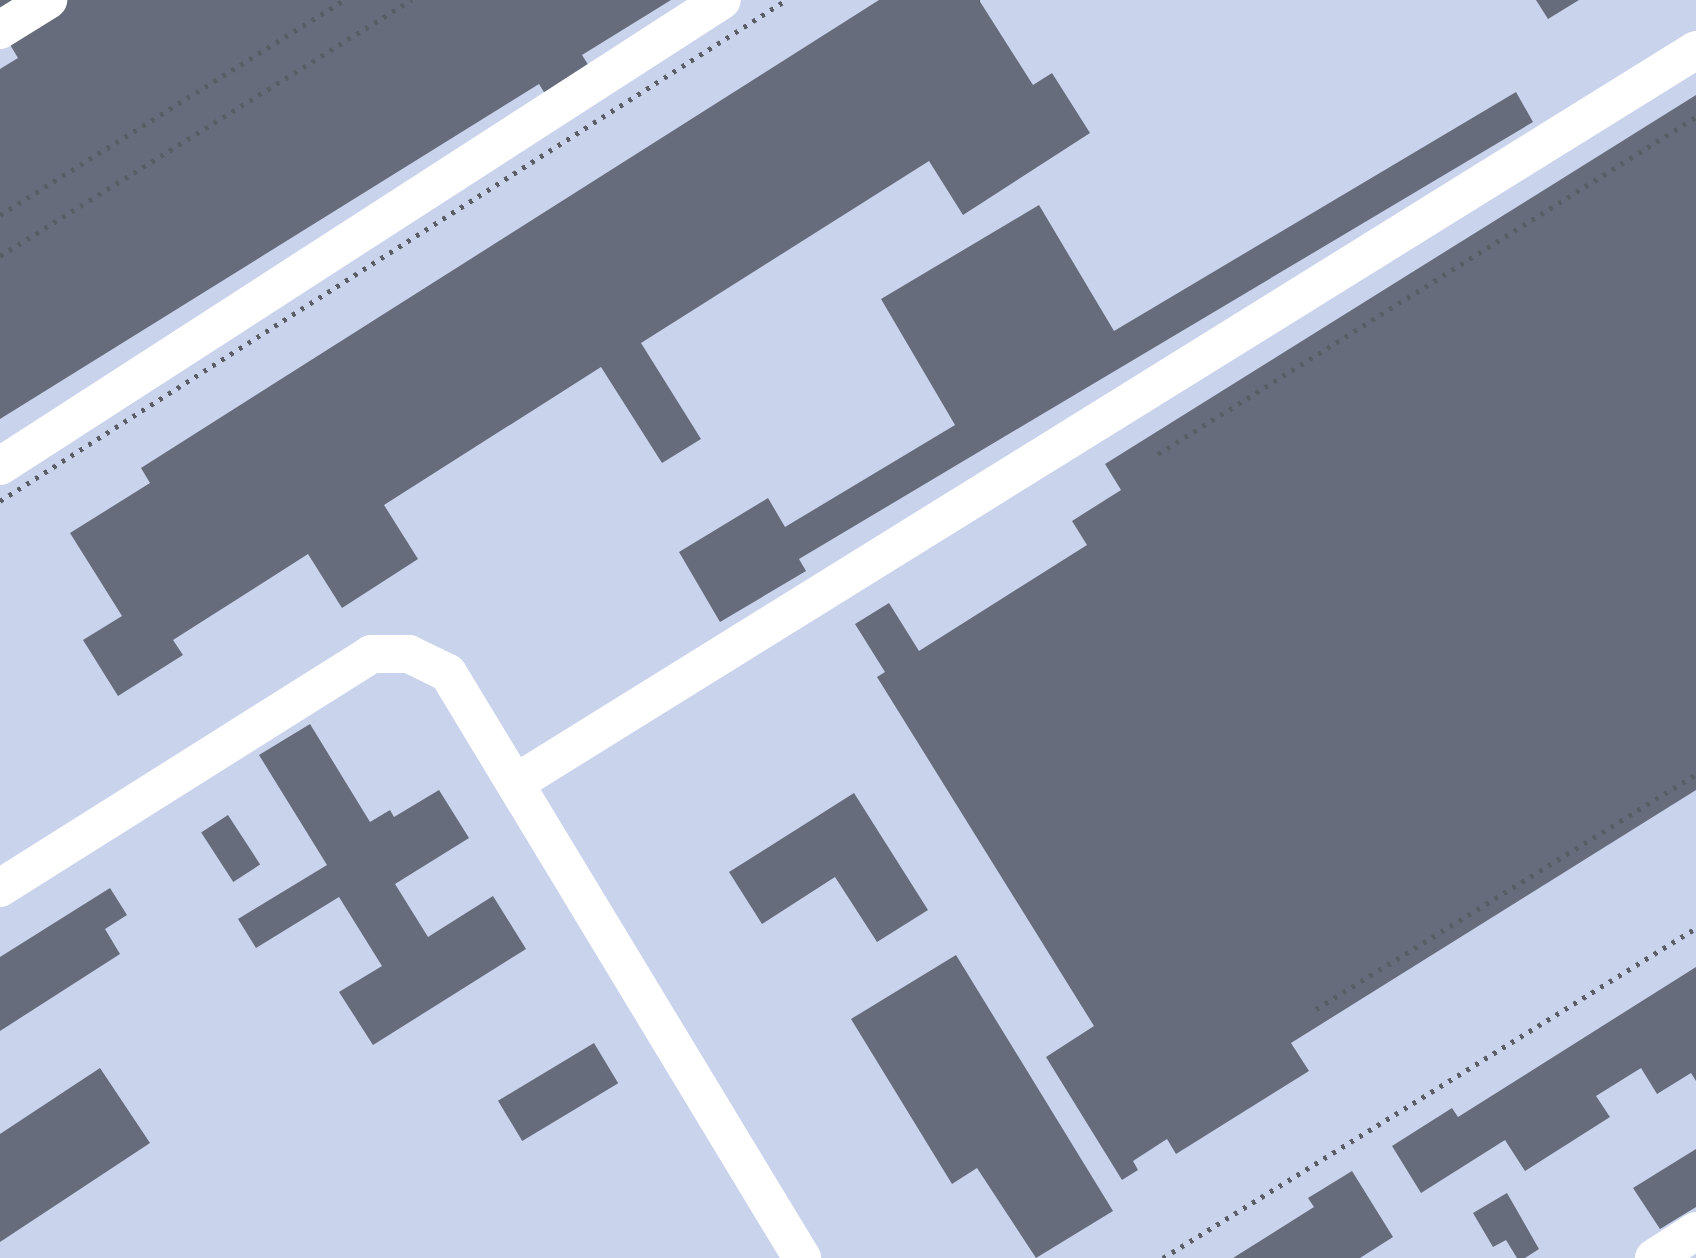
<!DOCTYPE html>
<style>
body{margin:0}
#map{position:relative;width:1696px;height:1258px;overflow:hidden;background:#d7def1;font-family:Overpass,sans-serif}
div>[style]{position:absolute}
.built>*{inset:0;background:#c9d3ec;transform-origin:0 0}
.building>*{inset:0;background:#666c7c;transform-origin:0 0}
.minor>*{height:38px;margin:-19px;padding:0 19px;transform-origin:19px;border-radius:19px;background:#fff}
.rail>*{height:5px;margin-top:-2.5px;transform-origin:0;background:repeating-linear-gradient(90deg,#595d66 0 3.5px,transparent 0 10.5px)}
span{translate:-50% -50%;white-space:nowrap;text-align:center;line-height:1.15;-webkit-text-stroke:7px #fff;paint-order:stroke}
</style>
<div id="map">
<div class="built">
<div style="left:0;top:0;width:1696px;height:1258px"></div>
</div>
<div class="building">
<div style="clip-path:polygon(0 0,671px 0,582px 55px,594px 74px,550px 102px,539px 84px,0 419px,0 69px,18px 58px,0 28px)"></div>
<div style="clip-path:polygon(879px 0,979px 0,1033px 85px,1052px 73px,1090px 133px,963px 215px,929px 161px,641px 343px,701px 439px,662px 463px,601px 367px,384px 505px,418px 559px,342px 608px,308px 554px,173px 640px,183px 655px,118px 696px,83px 640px,122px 616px,70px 533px,150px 483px,141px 468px)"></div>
<div style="clip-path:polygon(1536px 0,1579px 0,1548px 19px)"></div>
<div style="clip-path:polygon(1516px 92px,1533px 122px,799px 559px,806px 571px,720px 622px,679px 552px,768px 498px,785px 527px,955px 425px,881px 299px,1039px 205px,1114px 331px)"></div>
<div style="clip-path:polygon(1696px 95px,1696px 790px,1291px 1043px,1309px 1071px,1176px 1154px,1167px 1139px,1133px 1161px,1138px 1170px,1122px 1180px,1046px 1057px,1094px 1026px,877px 677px,885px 672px,855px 624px,889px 603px,919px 651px,1087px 545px,1072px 521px,1121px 490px,1105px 464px)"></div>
<div style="clip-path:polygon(310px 724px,370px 822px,390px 810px,394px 817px,439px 790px,469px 838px,395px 884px,428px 937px,493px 896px,526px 949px,373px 1045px,339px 992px,382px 966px,339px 897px,256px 948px,238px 919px,327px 865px,259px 755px)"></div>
<div style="clip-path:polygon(854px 793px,928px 910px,877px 942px,835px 877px,762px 924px,729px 872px)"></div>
<div style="left:228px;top:815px;width:59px;height:32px;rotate:57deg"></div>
<div style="clip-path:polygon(110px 888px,127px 915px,105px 929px,120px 954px,0 1031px,0 957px)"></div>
<div style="clip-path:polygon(956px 955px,1113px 1211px,1036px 1258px,977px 1168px,952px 1184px,851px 1019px)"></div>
<div style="clip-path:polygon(1696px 967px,1696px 1081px,1691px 1073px,1657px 1094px,1641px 1068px,1596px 1096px,1610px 1117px,1525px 1171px,1505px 1140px,1421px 1193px,1392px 1146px,1452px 1108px,1458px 1117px)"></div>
<div style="left:594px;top:1043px;width:47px;height:112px;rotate:59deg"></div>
<div style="clip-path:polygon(100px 1068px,150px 1143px,0 1242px,0 1134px)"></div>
<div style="clip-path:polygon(1696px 1149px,1696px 1207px,1660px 1229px,1633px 1188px)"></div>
<div style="clip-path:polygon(1352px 1171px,1393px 1237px,1360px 1258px,1233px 1258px,1314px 1207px,1308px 1198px)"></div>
<div style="clip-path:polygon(1507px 1193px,1539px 1249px,1525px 1258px,1517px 1258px,1506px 1240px,1493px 1247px,1473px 1213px)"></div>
</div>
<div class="minor">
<div style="left:0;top:30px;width:57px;rotate:-32deg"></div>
<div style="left:0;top:466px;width:859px;rotate:-32.84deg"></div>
<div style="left:517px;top:782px;width:1388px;rotate:-31.83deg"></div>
<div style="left:0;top:888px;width:439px;rotate:-32.2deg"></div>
<div style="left:371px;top:654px;width:38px"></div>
<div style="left:409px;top:654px;width:43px;rotate:26deg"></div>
<div style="left:448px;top:673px;width:684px;rotate:58.82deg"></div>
<div style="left:1654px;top:1258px;width:50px;rotate:-32.7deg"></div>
</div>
<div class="rail">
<div style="left:979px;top:0;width:1px"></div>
<div style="left:0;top:215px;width:406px;rotate:-32deg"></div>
<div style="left:0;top:256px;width:485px;rotate:-31.9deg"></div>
<div style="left:1158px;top:454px;width:635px;rotate:-32.06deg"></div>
<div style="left:0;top:501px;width:932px;rotate:-32.51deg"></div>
<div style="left:1316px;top:1009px;width:447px;rotate:-31.7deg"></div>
<div style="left:1163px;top:1258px;width:627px;rotate:-31.76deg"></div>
</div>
</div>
